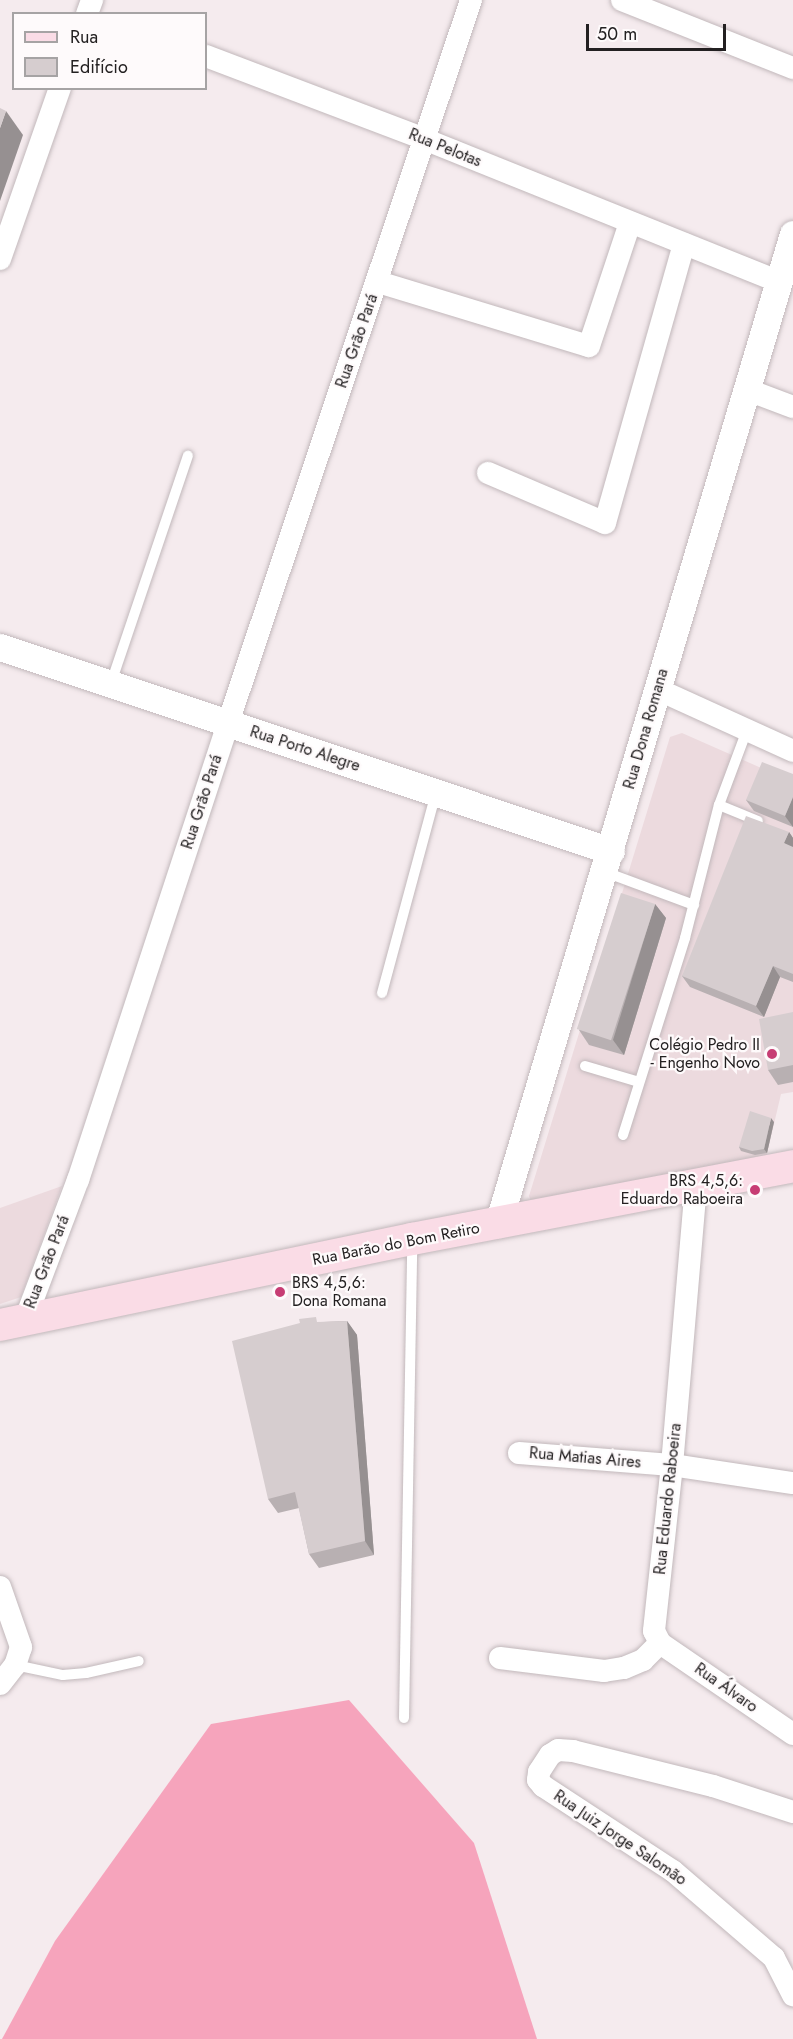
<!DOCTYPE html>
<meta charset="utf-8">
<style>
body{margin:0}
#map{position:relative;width:793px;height:2039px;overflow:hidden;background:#f5ebee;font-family:Jost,sans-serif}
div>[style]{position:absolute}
.built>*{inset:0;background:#ecdade}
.forest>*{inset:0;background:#f6a4bc}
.roads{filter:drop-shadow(0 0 2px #c2b8bb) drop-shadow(0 0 2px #c2b8bb)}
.service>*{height:10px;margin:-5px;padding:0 5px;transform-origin:5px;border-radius:5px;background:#fff}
.minor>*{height:22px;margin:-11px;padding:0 11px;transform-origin:11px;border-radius:11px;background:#fff}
.tertiary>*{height:27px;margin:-13.5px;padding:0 13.5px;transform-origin:13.5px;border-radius:13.5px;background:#fff}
.secondary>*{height:32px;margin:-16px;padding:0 16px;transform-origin:16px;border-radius:16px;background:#fadce6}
.wall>*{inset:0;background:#b8b0b2}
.shaded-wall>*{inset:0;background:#969091}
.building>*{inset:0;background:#d6cdcf;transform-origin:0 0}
.dots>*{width:16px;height:16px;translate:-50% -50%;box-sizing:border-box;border:3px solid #fefafb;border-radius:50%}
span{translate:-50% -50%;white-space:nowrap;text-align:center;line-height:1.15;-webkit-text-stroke:4.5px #fefafb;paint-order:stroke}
.street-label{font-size:16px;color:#232021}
.poi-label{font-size:16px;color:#232021}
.right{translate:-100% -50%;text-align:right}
.left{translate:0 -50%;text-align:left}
.legend{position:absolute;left:12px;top:12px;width:195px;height:78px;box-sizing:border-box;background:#fefafb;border:2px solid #a6a3a4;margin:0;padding:8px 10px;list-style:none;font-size:18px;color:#232021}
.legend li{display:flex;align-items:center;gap:12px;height:30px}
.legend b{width:30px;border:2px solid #a6a3a4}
.scale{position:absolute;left:586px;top:24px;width:140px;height:27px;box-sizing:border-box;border:3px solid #232021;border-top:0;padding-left:8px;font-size:18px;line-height:21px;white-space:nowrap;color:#232021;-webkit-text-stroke:4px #fefafb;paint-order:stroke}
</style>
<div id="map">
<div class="built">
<div style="clip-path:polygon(682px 733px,793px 782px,793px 1092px,781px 1094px,766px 1158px,533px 1206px,529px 1196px,670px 737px)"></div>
<div style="clip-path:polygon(62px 1186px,21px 1297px,0 1304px,0 1208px)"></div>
</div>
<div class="forest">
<div style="clip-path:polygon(349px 1700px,474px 1843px,537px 2039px,2px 2039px,55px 1941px,211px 1724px)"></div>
</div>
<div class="roads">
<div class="service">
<div style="left:111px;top:683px;width:240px;rotate:-71.3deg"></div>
<div style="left:719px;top:805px;width:42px;rotate:22.3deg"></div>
<div style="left:605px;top:872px;width:95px;rotate:20.3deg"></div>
<div style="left:382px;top:993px;width:207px;rotate:-74.9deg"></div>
<div style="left:585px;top:1066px;width:56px;rotate:16.5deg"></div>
<div style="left:623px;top:1135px;width:207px;rotate:-72.5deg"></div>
<div style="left:685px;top:938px;width:137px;rotate:-75.7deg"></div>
<div style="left:719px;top:805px;width:80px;rotate:-69.5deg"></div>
<div style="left:15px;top:1665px;width:49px;rotate:11.8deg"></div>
<div style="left:63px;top:1675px;width:23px;rotate:-5deg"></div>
<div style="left:86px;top:1673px;width:54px;rotate:-12.8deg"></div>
<div style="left:404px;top:1718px;width:476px;rotate:-89deg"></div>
</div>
<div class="minor">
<div style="left:622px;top:0;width:184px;rotate:21.7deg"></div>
<div style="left:87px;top:14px;width:15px;rotate:-70deg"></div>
<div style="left:206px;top:56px;width:233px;rotate:20.8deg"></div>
<div style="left:424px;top:139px;width:383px;rotate:21.9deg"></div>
<div style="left:0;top:259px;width:181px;rotate:-70.7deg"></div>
<div style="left:378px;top:282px;width:220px;rotate:16.9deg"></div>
<div style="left:589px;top:346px;width:130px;rotate:-71.6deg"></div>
<div style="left:748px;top:390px;width:48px;rotate:20.7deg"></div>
<div style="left:488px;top:473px;width:127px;rotate:23.1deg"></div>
<div style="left:605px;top:523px;width:290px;rotate:-74.2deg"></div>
<div style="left:657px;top:689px;width:149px;rotate:24.5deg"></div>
<div style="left:696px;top:1185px;width:281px;rotate:94.9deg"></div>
<div style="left:672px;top:1465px;width:167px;rotate:96.2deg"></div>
<div style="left:654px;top:1631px;width:13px;rotate:63deg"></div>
<div style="left:660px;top:1643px;width:161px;rotate:34.4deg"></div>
<div style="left:25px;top:1320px;width:150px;rotate:-69.3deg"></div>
<div style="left:78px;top:1180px;width:481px;rotate:-71.8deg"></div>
<div style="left:228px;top:723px;width:763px;rotate:-71.42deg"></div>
<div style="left:519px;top:1453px;width:153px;rotate:4.5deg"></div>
<div style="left:672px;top:1465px;width:122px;rotate:8.5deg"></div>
<div style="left:0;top:1587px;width:64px;rotate:70.7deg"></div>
<div style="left:21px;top:1647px;width:19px;rotate:108deg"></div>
<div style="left:15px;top:1665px;width:24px;rotate:128deg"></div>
<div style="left:500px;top:1658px;width:105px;rotate:7.1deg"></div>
<div style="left:604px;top:1671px;width:20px;rotate:-9deg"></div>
<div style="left:624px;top:1668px;width:21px;rotate:-23deg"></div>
<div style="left:643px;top:1660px;width:24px;rotate:-45deg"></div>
<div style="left:793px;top:1812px;width:84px;rotate:-162deg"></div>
<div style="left:713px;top:1786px;width:144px;rotate:-166deg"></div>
<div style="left:573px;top:1751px;width:15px;rotate:-176deg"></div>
<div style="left:558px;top:1750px;width:9px;rotate:148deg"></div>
<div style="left:550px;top:1755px;width:20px;rotate:123deg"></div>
<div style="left:539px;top:1772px;width:8px;rotate:97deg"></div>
<div style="left:538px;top:1780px;width:8px;rotate:50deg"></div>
<div style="left:543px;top:1786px;width:155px;rotate:33.2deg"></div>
<div style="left:673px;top:1871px;width:133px;rotate:40.7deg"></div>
<div style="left:774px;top:1958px;width:42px;rotate:62.8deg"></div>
</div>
<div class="tertiary">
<div style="left:0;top:647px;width:644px;rotate:18.46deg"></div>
<div style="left:498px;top:1224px;width:1033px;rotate:-73.41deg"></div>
</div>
<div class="secondary">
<div style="left:0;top:1325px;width:421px;rotate:-11.8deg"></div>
<div style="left:412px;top:1239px;width:388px;rotate:-10.8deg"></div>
</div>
</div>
<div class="wall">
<div style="clip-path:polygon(793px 774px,793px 827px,754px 811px,746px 800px)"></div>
<div style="clip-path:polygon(789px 832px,793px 838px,793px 982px,780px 977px,764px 1017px,690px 987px,682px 976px)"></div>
<div style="clip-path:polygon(655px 904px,666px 918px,624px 1055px,589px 1045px,579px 1030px)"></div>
<div style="clip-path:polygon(793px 1012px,793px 1082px,778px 1085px,768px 1070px)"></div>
<div style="clip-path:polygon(774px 1122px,767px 1153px,755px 1155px,741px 1151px,739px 1147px)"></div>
<div style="clip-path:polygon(347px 1321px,357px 1335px,374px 1555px,319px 1568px,309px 1554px,299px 1508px,278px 1513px,268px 1499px,300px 1323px)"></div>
</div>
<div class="shaded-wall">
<div style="clip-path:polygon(6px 111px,23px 135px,0 201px,0 128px)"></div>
<div style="clip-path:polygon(793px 797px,793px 827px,785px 816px)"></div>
<div style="clip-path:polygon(789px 832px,793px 838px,793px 851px,784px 843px)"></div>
<div style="clip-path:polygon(655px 904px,666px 918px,624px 1055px,613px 1040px)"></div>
<div style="clip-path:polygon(773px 966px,780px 977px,764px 1017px,756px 1006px)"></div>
<div style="clip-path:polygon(771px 1118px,774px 1122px,767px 1153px,764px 1149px)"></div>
<div style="clip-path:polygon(347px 1321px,357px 1335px,374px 1555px,365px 1541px)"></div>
</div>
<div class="building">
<div style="clip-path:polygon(0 108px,6px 111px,0 128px)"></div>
<div style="clip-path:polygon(762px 762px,793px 774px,793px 797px,785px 816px,746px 800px)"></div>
<div style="clip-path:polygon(746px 816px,789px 832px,784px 843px,793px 847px,793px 974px,773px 966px,756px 1006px,682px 976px)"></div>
<div style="left:621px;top:893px;width:36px;height:143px;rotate:18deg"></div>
<div style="clip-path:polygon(793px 1012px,793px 1065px,768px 1070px,759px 1019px)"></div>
<div style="clip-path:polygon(750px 1111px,771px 1118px,764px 1149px,752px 1151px,739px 1147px)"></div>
<div style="clip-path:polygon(316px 1317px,317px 1322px,347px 1321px,365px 1541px,309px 1554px,295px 1492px,268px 1499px,232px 1341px,300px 1323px,299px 1319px)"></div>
</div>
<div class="dots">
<div style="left:772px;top:1054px;background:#c73d74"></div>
<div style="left:755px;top:1190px;background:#c73d74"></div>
<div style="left:280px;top:1292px;background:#c73d74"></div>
</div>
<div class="street-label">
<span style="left:445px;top:148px;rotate:22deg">Rua Pelotas</span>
<span style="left:357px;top:341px;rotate:-71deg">Rua Grão Pará</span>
<span style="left:646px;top:729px;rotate:-74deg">Rua Dona Romana</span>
<span style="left:305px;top:749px;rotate:18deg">Rua Porto Alegre</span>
<span style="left:202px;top:802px;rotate:-72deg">Rua Grão Pará</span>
<span style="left:396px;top:1244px;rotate:-11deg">Rua Barão do Bom Retiro</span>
<span style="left:47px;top:1262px;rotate:-69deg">Rua Grão Pará</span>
<span style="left:585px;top:1458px;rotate:5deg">Rua Matias Aires</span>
<span style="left:668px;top:1499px;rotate:-84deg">Rua Eduardo Raboeira</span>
<span style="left:726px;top:1688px;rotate:35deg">Rua Álvaro</span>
<span style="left:620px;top:1838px;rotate:34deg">Rua Juiz Jorge Salomão</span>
</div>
<div class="poi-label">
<span class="right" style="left:760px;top:1054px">Colégio Pedro II<br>- Engenho Novo</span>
<span class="right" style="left:743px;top:1190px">BRS 4,5,6:<br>Eduardo Raboeira</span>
<span class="left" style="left:292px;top:1292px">BRS 4,5,6:<br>Dona Romana</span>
</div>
<ul class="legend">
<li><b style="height:8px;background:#fadce6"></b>Rua</li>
<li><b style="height:16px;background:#d6cdcf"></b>Edifício</li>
</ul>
<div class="scale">50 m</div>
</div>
